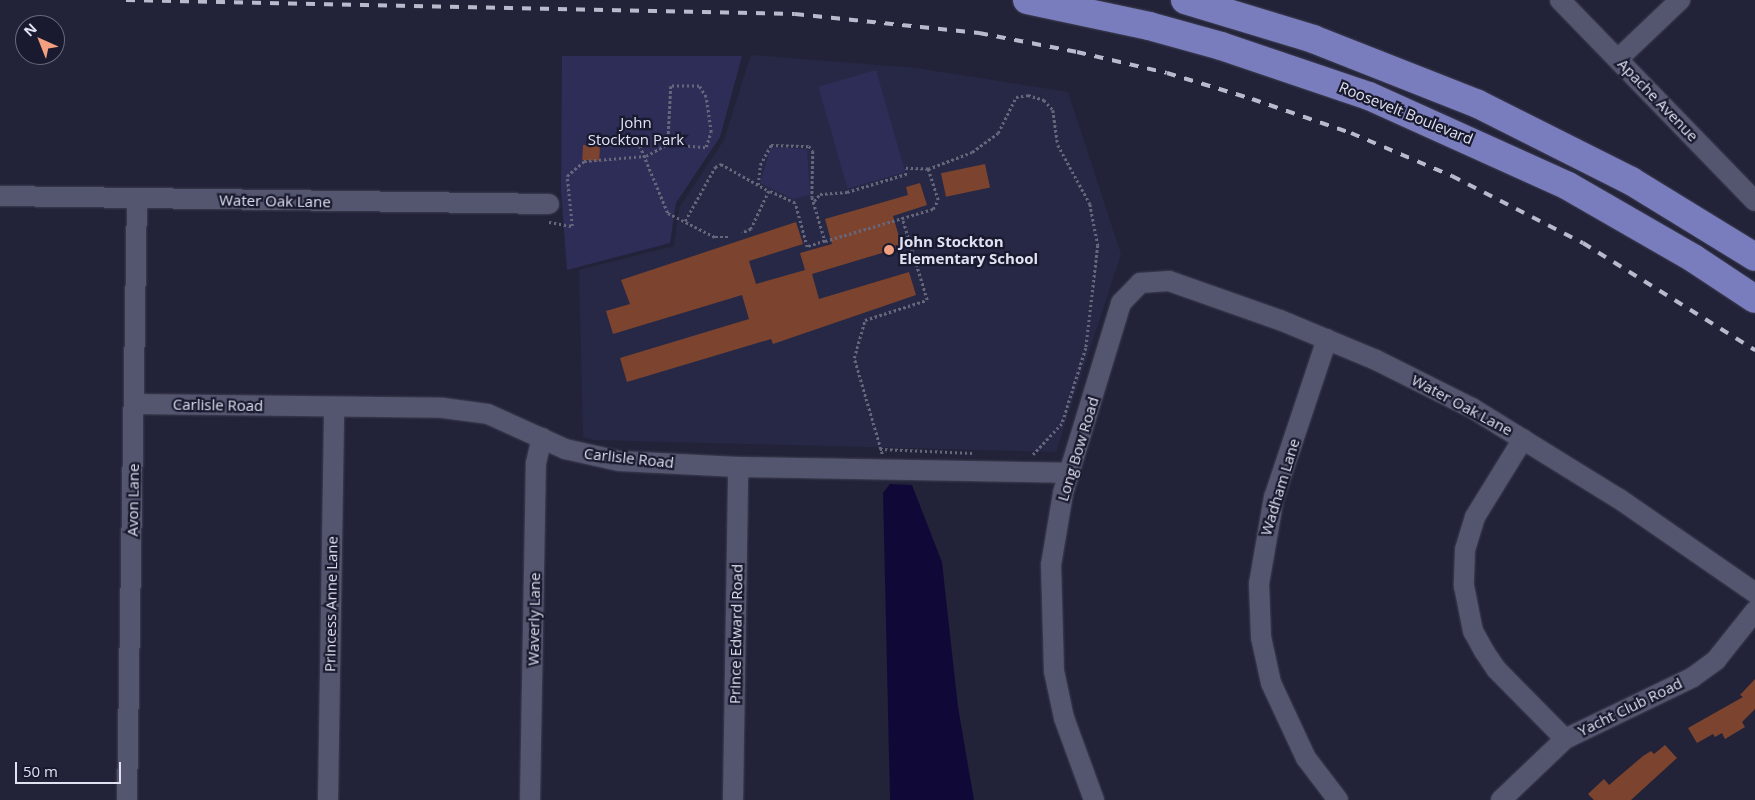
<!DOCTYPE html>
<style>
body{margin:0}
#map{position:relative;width:1755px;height:800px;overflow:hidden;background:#222339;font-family:"Open Sans",sans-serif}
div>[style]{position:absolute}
.built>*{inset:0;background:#272845}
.green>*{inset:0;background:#2d2d57;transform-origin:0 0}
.water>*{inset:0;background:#100938}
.building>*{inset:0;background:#7c442e;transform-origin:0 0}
.path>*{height:2.5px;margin-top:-1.25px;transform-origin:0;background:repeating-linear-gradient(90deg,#66677b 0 2.5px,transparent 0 5px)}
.roads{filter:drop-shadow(0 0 1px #3f3f52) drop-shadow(0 0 1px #3f3f52)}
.minor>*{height:20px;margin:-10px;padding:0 10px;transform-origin:10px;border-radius:10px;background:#54566f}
.highway>*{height:28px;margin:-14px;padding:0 14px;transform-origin:14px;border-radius:14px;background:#7a7dbd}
.rail>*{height:4px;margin-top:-2px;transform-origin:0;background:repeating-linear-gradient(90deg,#b9bbcc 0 9px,transparent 0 18px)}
.dots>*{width:14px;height:14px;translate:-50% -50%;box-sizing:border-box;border:2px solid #191a2f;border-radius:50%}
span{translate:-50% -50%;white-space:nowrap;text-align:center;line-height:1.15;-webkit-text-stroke:4.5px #191a2f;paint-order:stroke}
.street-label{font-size:15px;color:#e0e2f1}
.park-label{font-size:15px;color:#e1e2f3}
.poi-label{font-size:15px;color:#e0e2f1;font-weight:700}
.left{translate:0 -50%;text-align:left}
.north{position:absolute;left:15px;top:15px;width:50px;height:50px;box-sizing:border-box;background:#191a2f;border:1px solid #696a7d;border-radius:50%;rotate:316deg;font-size:14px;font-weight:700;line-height:20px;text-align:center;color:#e0e2f1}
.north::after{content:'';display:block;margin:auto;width:18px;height:22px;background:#f2a080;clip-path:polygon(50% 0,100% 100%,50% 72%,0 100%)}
.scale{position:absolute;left:15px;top:762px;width:106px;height:22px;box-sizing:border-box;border:2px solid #e0e2f1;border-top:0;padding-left:6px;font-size:15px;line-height:18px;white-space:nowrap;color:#e0e2f1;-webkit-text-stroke:4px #191a2f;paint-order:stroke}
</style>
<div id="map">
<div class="built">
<div style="clip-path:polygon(751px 55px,916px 68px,1068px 92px,1121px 254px,1056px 452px,595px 440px,583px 437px,579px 270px,674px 246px,679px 208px,724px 140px)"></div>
</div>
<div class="green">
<div style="clip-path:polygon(562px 56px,742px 56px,720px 137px,676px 203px,670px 243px,567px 270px,561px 190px)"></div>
<div style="left:876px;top:70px;width:106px;height:60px;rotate:74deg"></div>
<div style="clip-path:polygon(771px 147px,807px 149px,810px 195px,793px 199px,760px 183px)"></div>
</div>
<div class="water">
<div style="clip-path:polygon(890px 484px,912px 485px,942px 562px,958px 707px,974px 800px,890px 800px,883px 493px)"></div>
</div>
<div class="building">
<div style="left:583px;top:145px;width:17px;height:15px;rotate:3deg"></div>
<div style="left:985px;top:164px;width:24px;height:45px;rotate:78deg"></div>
<div style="clip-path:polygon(920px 183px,927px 205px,893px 216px,902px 247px,812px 274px,819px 299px,909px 272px,916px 295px,773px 344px,771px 339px,627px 382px,620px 358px,749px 319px,742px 295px,613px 334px,606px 311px,630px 304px,621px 280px,796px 222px,803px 244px,749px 261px,756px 284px,805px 270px,800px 253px,832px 244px,825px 219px,908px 195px,906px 187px)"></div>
<div style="clip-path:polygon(1755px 679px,1755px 709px,1742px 722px,1745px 727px,1725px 739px,1722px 733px,1715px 737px,1713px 734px,1697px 743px,1688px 728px,1743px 697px,1740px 695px)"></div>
<div style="clip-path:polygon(1665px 745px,1677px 758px,1631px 800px,1594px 800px,1588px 794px,1604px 779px,1609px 785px,1643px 756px,1651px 751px,1654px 754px)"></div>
</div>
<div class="path">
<div style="left:638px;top:141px;width:78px;rotate:67.4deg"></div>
<div style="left:668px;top:213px;width:53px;rotate:27.1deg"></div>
<div style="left:715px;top:237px;width:14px"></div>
<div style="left:928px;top:169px;width:47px;rotate:-21.1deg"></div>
<div style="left:972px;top:152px;width:32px;rotate:-36deg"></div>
<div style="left:998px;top:133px;width:40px;rotate:-63.4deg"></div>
<div style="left:1016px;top:97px;width:12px;rotate:-9deg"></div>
<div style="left:1028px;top:95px;width:17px;rotate:17deg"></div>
<div style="left:1044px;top:100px;width:13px;rotate:48deg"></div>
<div style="left:1053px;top:110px;width:35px;rotate:82deg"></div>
<div style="left:1058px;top:145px;width:67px;rotate:61.5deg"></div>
<div style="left:1090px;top:204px;width:42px;rotate:79deg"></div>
<div style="left:1098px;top:245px;width:104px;rotate:96.6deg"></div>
<div style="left:1086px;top:348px;width:80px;rotate:107.5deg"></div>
<div style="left:1062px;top:424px;width:42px;rotate:133.1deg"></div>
<div style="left:758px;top:185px;width:20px;rotate:-84deg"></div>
<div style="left:760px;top:165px;width:23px;rotate:-61deg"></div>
<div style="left:771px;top:145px;width:38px;rotate:2deg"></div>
<div style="left:809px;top:146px;width:6px;rotate:51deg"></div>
<div style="left:813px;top:151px;width:46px;rotate:91.2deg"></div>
<div style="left:812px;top:197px;width:46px;rotate:73.5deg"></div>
<div style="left:825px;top:241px;width:19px;rotate:162deg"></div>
<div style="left:807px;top:247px;width:46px;rotate:-105.3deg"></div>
<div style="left:795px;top:203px;width:29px;rotate:-155deg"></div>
<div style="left:814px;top:201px;width:9px;rotate:-49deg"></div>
<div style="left:820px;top:194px;width:27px;rotate:-4deg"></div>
<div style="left:847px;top:192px;width:65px;rotate:-17deg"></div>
<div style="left:685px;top:221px;width:62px;rotate:-60.9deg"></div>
<div style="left:715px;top:167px;width:7px;rotate:-27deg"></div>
<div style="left:721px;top:164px;width:55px;rotate:29.4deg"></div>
<div style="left:769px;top:191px;width:42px;rotate:115.3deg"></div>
<div style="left:751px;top:229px;width:10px;rotate:156deg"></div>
<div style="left:549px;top:222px;width:23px;rotate:10deg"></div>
<div style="left:572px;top:226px;width:50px;rotate:-95.7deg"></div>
<div style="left:567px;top:176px;width:23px;rotate:-41deg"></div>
<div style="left:584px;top:161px;width:62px;rotate:-4.6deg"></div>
<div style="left:646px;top:156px;width:25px;rotate:-29deg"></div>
<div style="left:668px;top:144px;width:38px;rotate:5deg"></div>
<div style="left:706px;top:147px;width:16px;rotate:-72deg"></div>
<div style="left:711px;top:132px;width:35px;rotate:-98deg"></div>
<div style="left:706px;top:97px;width:13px;rotate:-122deg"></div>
<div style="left:699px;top:86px;width:28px;rotate:180deg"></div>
<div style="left:671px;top:86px;width:58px;rotate:93deg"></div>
<div style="left:825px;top:241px;width:113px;rotate:-16.5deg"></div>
<div style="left:933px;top:209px;width:10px;rotate:-61deg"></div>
<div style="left:938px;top:200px;width:33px;rotate:-108deg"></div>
<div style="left:928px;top:169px;width:23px;rotate:-178deg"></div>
<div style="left:880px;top:449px;width:93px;rotate:2.5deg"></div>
<div style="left:882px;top:454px;width:100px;rotate:-106.3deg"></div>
<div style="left:854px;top:358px;width:40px;rotate:-74deg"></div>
<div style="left:865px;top:320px;width:65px;rotate:-17.9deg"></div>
<div style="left:927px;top:300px;width:86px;rotate:-107deg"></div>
</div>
<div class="roads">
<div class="minor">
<div style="left:1560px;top:0;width:280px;rotate:45.9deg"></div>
<div style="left:1618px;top:59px;width:86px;rotate:-43.6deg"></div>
<div style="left:0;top:196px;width:549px;rotate:0.83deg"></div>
<div style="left:1327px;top:339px;width:167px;rotate:108.5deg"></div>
<div style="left:1274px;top:497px;width:88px;rotate:99.8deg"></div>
<div style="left:1259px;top:584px;width:53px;rotate:87.8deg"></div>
<div style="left:1261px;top:637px;width:47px;rotate:77.7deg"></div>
<div style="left:1271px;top:683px;width:83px;rotate:65deg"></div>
<div style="left:1306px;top:758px;width:53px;rotate:52.7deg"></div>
<div style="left:135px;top:404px;width:308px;rotate:0.7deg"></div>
<div style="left:443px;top:408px;width:45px;rotate:7.6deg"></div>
<div style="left:488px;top:414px;width:85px;rotate:24.4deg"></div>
<div style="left:565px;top:449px;width:55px;rotate:12.5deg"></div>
<div style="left:619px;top:461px;width:119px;rotate:2.9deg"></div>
<div style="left:738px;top:467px;width:333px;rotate:1deg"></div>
<div style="left:1523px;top:439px;width:92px;rotate:121.6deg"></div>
<div style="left:1475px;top:517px;width:34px;rotate:107deg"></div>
<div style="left:1465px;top:550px;width:36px;rotate:92deg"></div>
<div style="left:1464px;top:586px;width:46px;rotate:78.7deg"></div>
<div style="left:1473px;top:631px;width:23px;rotate:61deg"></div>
<div style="left:1484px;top:651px;width:22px;rotate:56deg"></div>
<div style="left:1496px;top:669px;width:98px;rotate:45.4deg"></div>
<div style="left:127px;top:800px;width:601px;rotate:-89.05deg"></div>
<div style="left:328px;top:800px;width:393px;rotate:-89.1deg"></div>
<div style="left:530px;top:800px;width:337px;rotate:-89deg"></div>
<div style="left:536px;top:463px;width:26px;rotate:-77deg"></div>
<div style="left:733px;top:800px;width:333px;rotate:-89.1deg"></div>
<div style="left:1094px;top:800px;width:87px;rotate:-110.1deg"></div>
<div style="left:1064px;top:718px;width:48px;rotate:-102deg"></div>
<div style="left:1054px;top:671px;width:106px;rotate:-91.6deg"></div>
<div style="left:1051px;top:565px;width:73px;rotate:-80.5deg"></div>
<div style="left:1063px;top:493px;width:199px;rotate:-73deg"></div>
<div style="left:1121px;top:303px;width:28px;rotate:-46deg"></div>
<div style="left:1140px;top:283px;width:29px;rotate:-4deg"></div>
<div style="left:1169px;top:281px;width:118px;rotate:19.4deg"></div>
<div style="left:1280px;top:320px;width:104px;rotate:22.6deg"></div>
<div style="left:1376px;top:360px;width:107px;rotate:26.6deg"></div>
<div style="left:1472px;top:408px;width:172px;rotate:31.7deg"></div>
<div style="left:1618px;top:498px;width:167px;rotate:34.7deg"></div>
<div style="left:1501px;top:800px;width:88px;rotate:-43.6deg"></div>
<div style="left:1565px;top:739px;width:142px;rotate:-25.8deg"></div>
<div style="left:1693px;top:677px;width:29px;rotate:-36deg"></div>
<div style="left:1716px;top:660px;width:63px;rotate:-51.5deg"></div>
</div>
<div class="highway">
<div style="left:1027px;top:0;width:125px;rotate:12deg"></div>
<div style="left:1149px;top:26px;width:75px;rotate:15.5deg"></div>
<div style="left:1221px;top:46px;width:156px;rotate:18.7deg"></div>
<div style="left:1369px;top:96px;width:218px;rotate:24.3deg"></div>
<div style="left:1568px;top:186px;width:144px;rotate:29.9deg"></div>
<div style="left:1693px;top:258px;width:74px;rotate:33.5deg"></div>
<div style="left:1185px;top:0;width:134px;rotate:16.9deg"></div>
<div style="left:1313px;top:39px;width:177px;rotate:21.5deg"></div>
<div style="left:1478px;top:104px;width:171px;rotate:26.7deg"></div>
<div style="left:1631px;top:181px;width:145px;rotate:31.5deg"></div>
</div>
</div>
<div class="rail">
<div style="left:126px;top:0;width:669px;rotate:1.2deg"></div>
<div style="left:795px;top:14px;width:185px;rotate:5.9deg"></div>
<div style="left:979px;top:33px;width:100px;rotate:11deg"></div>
<div style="left:1077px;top:52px;width:92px;rotate:13.1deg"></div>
<div style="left:1167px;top:73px;width:89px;rotate:17deg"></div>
<div style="left:1252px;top:99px;width:105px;rotate:19deg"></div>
<div style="left:1351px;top:133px;width:110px;rotate:23.1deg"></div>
<div style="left:1452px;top:176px;width:147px;rotate:27.1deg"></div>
<div style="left:1583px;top:243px;width:203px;rotate:31.9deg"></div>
</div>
<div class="dots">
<div style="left:889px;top:250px;background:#f2a080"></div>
</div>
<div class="street-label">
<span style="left:1658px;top:100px;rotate:46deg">Apache Avenue</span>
<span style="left:1406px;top:113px;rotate:22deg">Roosevelt Boulevard</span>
<span style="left:275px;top:201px;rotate:1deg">Water Oak Lane</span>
<span style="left:218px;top:405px;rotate:1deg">Carlisle Road</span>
<span style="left:1462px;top:405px;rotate:28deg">Water Oak Lane</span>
<span style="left:1078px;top:449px;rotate:-73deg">Long Bow Road</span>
<span style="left:629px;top:458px;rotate:6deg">Carlisle Road</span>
<span style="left:1280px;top:487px;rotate:-73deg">Wadham Lane</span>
<span style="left:133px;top:500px;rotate:-89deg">Avon Lane</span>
<span style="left:331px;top:604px;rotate:-89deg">Princess Anne Lane</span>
<span style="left:534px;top:619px;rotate:-89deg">Waverly Lane</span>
<span style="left:736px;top:634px;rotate:-89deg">Prince Edward Road</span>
<span style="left:1630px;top:707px;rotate:-26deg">Yacht Club Road</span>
</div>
<div class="park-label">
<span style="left:636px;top:131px">John<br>Stockton Park</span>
</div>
<div class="poi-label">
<span class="left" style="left:899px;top:250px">John Stockton<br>Elementary School</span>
</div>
<div class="north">N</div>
<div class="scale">50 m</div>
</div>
